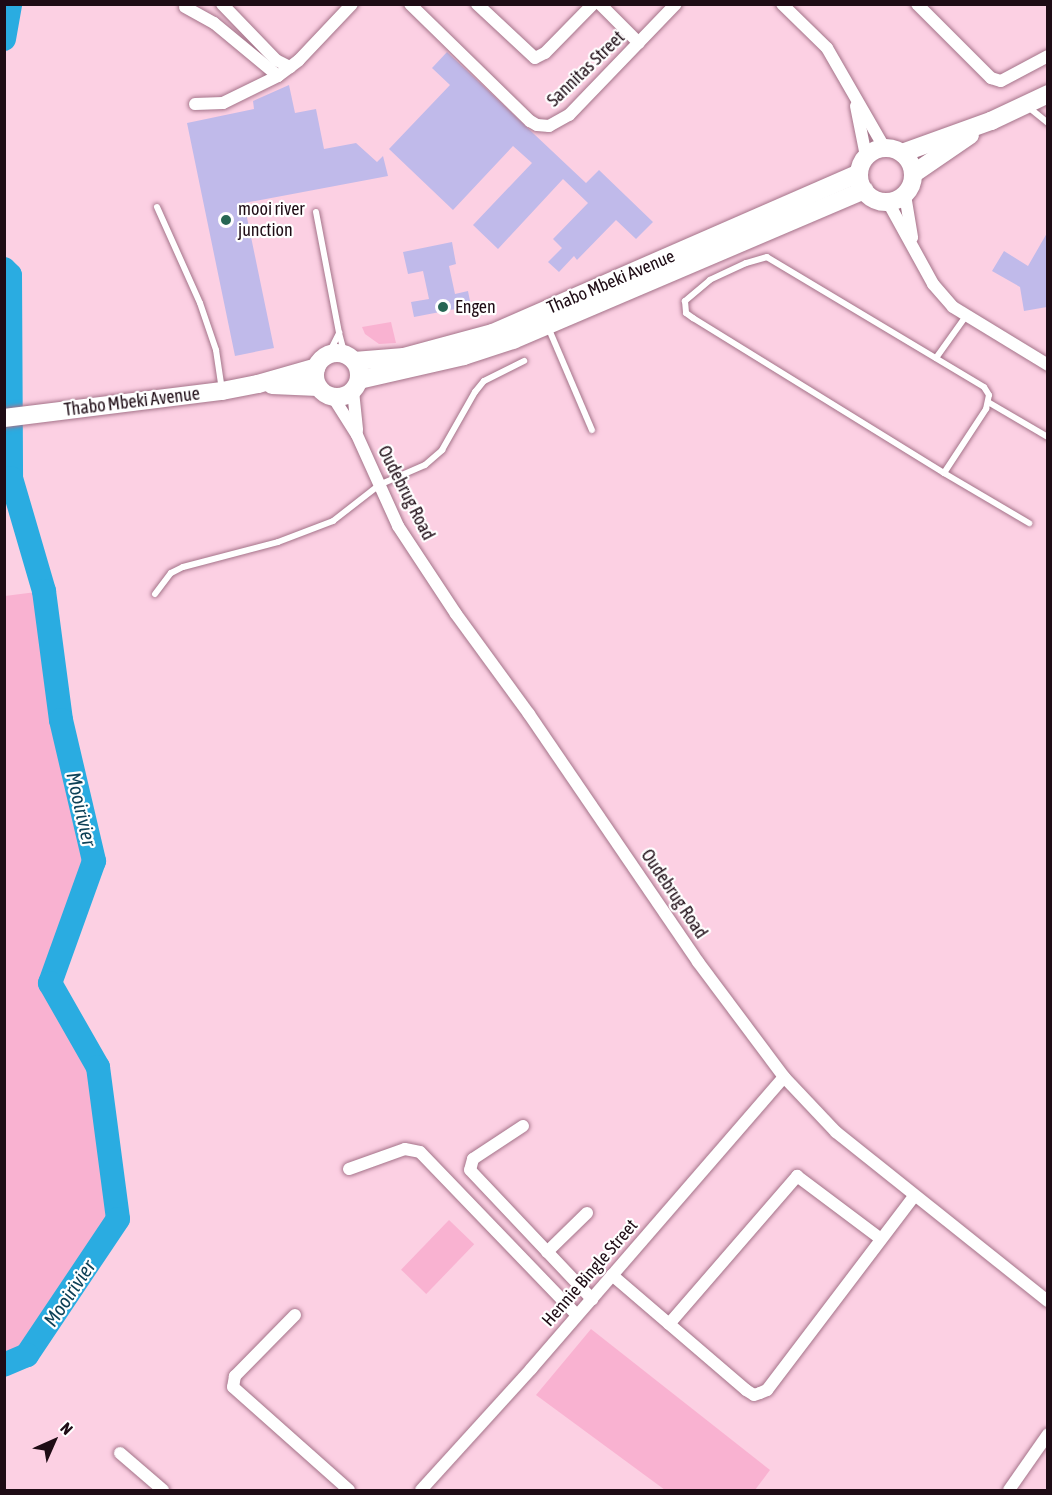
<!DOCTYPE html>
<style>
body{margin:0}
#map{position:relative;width:1052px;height:1495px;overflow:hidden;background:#fcd0e3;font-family:"Asap Condensed",sans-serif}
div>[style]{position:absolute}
.green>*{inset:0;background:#f9b2d1;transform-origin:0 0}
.river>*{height:24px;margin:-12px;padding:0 12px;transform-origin:12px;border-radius:12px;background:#2aace1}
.building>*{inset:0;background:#c0baea}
.roads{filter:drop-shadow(0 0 2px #a47389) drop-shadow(0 0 2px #a47389)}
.lane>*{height:6px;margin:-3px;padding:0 3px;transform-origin:3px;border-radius:3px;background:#fff}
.street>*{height:12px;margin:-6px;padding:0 6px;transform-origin:6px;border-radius:6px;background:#fff}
.secondary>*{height:18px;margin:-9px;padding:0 9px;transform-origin:9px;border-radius:9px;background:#fff}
.secondary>.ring{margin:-9px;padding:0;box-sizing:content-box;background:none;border:18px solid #fff;border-radius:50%}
.dots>*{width:16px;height:16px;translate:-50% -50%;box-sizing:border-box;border:3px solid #fff;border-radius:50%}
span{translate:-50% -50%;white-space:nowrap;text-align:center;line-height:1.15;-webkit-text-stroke:4.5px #fff;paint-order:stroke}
.street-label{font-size:18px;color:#1e0c15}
.poi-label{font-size:18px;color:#1e0c15}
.left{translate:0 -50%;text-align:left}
.water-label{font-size:20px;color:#0d4157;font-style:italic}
.frame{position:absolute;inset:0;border:6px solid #1e0c15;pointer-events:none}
.north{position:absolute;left:24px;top:1411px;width:60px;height:60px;-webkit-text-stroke:4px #fff;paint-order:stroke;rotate:45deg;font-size:16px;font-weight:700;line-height:24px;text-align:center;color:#1e0c15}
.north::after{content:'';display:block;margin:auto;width:21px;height:27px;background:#1e0c15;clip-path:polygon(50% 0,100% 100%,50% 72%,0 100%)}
</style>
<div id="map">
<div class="green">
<div style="clip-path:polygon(391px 322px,396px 343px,379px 344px,365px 334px,362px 327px)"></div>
<div style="clip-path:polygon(44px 591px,61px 720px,94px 861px,50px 983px,98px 1067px,118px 1219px,27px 1355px,5px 1365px,5px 596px)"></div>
<div style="left:449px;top:1220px;width:35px;height:69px;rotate:44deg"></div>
<div style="clip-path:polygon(591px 1329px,770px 1470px,755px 1490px,665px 1490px,536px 1395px)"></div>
</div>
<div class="river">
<div style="left:4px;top:39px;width:36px;rotate:-80deg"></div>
<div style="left:4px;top:269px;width:8px;rotate:45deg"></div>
<div style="left:10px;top:275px;width:203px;rotate:89.7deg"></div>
<div style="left:11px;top:478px;width:118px;rotate:73.7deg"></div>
<div style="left:44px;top:591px;width:130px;rotate:82.5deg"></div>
<div style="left:61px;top:720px;width:145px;rotate:76.8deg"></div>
<div style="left:94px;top:861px;width:130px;rotate:109.8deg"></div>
<div style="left:50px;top:983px;width:97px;rotate:60.3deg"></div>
<div style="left:98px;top:1067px;width:153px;rotate:82.5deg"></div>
<div style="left:118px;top:1219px;width:164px;rotate:123.8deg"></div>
<div style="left:27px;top:1355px;width:25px;rotate:157deg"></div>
</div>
<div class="building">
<div style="clip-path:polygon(447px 52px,586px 183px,599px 170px,653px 222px,636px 239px,616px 220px,577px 260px,574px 256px,559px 272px,548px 262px,562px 248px,553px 239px,588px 203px,563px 179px,498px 249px,473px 225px,532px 163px,513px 146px,453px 210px,389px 149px,450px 85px,432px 68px)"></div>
<div style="clip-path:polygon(289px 85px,295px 113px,316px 109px,324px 149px,356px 143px,377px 162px,383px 156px,388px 176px,244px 203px,274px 348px,235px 356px,187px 123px,254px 109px,253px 101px)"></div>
<div style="clip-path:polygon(1047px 233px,1047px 307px,1024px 311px,1020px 287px,992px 271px,1004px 251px,1028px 266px)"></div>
<div style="clip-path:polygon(452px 242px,456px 264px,449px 266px,455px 294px,468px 291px,471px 306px,414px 317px,411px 302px,429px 299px,423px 271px,408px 274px,403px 252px)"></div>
</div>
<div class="roads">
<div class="lane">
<div style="left:1027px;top:106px;width:27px;rotate:39deg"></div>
<div style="left:157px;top:207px;width:105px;rotate:65.9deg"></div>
<div style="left:200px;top:303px;width:50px;rotate:71.2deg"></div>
<div style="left:216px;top:350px;width:40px;rotate:81.5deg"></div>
<div style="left:316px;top:212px;width:123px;rotate:79.2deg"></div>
<div style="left:548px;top:327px;width:112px;rotate:66.9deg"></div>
<div style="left:328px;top:355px;width:25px;rotate:-63deg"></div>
<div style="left:339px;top:333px;width:23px;rotate:75deg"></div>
<div style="left:936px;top:358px;width:52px;rotate:-54.5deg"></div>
<div style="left:988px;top:402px;width:69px;rotate:30.3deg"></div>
<div style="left:944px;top:473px;width:77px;rotate:-56.7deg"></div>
<div style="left:986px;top:409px;width:14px;rotate:-78deg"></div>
<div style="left:989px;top:395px;width:9px;rotate:-122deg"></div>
<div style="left:984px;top:387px;width:253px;rotate:-149.1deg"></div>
<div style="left:767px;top:257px;width:22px;rotate:164deg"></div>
<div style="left:746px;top:263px;width:40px;rotate:155deg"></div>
<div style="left:710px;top:280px;width:33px;rotate:140deg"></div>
<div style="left:685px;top:301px;width:12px;rotate:85deg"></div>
<div style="left:686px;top:313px;width:9px;rotate:36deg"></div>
<div style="left:693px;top:318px;width:295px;rotate:31.7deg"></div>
<div style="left:944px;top:473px;width:99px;rotate:30.5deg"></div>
<div style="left:155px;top:594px;width:26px;rotate:-53deg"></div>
<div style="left:171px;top:573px;width:13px;rotate:-27deg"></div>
<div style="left:183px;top:567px;width:98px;rotate:-14.7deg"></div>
<div style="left:278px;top:542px;width:59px;rotate:-20.9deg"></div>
<div style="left:333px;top:521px;width:58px;rotate:-38deg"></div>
<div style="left:379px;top:485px;width:50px;rotate:-23.5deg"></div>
<div style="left:425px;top:465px;width:23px;rotate:-41deg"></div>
<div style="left:442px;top:450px;width:67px;rotate:-60.4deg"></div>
<div style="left:475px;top:392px;width:14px;rotate:-51deg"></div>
<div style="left:484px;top:381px;width:45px;rotate:-26.6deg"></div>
</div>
<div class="street">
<div style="left:222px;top:4px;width:78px;rotate:46deg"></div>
<div style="left:276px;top:60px;width:16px;rotate:27deg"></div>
<div style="left:410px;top:4px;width:168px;rotate:44.3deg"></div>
<div style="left:530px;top:121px;width:8px;rotate:30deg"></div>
<div style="left:537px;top:125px;width:12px;rotate:5deg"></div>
<div style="left:549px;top:126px;width:23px;rotate:-29deg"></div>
<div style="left:569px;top:115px;width:154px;rotate:-46.1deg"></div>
<div style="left:477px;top:4px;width:79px;rotate:43deg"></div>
<div style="left:535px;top:58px;width:11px;rotate:-27deg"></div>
<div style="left:545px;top:53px;width:69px;rotate:-45.6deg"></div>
<div style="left:600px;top:4px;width:55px;rotate:45deg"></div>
<div style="left:782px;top:4px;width:63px;rotate:44.4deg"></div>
<div style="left:827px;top:48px;width:114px;rotate:60.1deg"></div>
<div style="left:917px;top:4px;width:105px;rotate:45deg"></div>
<div style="left:991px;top:78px;width:10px;rotate:17deg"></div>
<div style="left:1001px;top:81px;width:53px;rotate:-28deg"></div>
<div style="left:185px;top:7px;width:33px;rotate:29deg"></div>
<div style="left:214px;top:23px;width:83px;rotate:39.6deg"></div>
<div style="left:195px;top:104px;width:28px;rotate:-2deg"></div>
<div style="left:223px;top:103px;width:61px;rotate:-26.1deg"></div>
<div style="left:278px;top:76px;width:26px;rotate:-37deg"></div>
<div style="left:299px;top:60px;width:77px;rotate:-46.6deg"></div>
<div style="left:856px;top:106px;width:51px;rotate:78.7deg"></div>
<div style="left:905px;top:195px;width:43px;rotate:80.5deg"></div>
<div style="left:888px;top:202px;width:94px;rotate:61.2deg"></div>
<div style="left:933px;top:284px;width:30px;rotate:49deg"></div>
<div style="left:953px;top:307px;width:111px;rotate:31.4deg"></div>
<div style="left:353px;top:391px;width:39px;rotate:84deg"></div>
<div style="left:333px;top:397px;width:45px;rotate:57.7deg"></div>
<div style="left:357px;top:435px;width:100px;rotate:65.7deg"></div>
<div style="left:398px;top:526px;width:105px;rotate:56.6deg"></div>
<div style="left:456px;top:614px;width:124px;rotate:53.9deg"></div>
<div style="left:529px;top:714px;width:300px;rotate:55.7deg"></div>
<div style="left:698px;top:962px;width:144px;rotate:53.2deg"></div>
<div style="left:784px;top:1077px;width:76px;rotate:46.6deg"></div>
<div style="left:836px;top:1132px;width:271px;rotate:38.6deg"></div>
<div style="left:523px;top:1126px;width:60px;rotate:146.6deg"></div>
<div style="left:473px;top:1159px;width:11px;rotate:105deg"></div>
<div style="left:470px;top:1170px;width:178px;rotate:46.6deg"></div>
<div style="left:349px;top:1169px;width:59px;rotate:-19.7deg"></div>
<div style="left:405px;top:1149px;width:15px;rotate:11deg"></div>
<div style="left:420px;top:1152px;width:226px;rotate:46.1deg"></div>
<div style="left:547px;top:1252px;width:56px;rotate:-44.3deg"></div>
<div style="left:612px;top:1275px;width:177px;rotate:40.6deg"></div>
<div style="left:746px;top:1390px;width:9px;rotate:32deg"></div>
<div style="left:754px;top:1395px;width:6px;rotate:-18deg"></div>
<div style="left:760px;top:1393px;width:8px;rotate:-23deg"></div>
<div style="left:767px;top:1390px;width:243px;rotate:-52.8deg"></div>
<div style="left:295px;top:1315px;width:86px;rotate:134.5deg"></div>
<div style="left:235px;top:1376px;width:11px;rotate:100deg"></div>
<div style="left:233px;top:1387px;width:155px;rotate:41.6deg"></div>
<div style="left:669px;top:1324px;width:196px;rotate:-49.1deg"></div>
<div style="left:797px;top:1176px;width:105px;rotate:36.9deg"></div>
<div style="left:120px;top:1453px;width:57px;rotate:40.7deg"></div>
<div style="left:421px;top:1490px;width:164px;rotate:-47.7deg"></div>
<div style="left:531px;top:1369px;width:386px;rotate:-49.1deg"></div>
<div style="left:1009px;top:1490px;width:68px;rotate:-55.1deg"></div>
</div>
<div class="secondary">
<div class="ring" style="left:859px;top:148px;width:36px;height:36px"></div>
<div style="left:902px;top:153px;width:95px;rotate:-19.8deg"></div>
<div style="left:991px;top:121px;width:63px;rotate:-25.3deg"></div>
<div style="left:913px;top:174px;width:69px;rotate:-34.4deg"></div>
<div class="ring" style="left:315px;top:353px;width:26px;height:26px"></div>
<div style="left:354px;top:361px;width:50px;rotate:-4.6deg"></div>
<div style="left:404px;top:357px;width:92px;rotate:-15.1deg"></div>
<div style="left:493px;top:333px;width:399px;rotate:-23.6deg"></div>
<div style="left:359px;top:380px;width:108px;rotate:-12.9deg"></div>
<div style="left:464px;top:356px;width:52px;rotate:-18.1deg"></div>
<div style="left:513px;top:340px;width:382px;rotate:-23.1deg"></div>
<div style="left:272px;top:385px;width:46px;rotate:2.5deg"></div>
<div style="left:4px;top:418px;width:220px;rotate:-7.1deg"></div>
<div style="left:222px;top:391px;width:37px;rotate:-11deg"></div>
<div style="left:258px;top:384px;width:61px;rotate:-16.1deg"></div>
</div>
</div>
<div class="dots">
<div style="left:226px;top:220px;background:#276654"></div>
<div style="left:443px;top:307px;background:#276654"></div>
</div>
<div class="street-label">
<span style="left:586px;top:69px;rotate:-44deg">Sannitas Street</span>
<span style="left:611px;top:282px;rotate:-23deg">Thabo Mbeki Avenue</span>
<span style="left:132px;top:402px;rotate:-7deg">Thabo Mbeki Avenue</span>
<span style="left:406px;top:493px;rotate:63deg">Oudebrug Road</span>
<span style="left:674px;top:894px;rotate:56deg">Oudebrug Road</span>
<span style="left:590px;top:1273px;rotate:-49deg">Hennie Bingle Street</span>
</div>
<div class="poi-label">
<span class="left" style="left:238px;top:220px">mooi river<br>junction</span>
<span class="left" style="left:455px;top:307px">Engen</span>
</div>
<div class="water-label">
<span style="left:82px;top:809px;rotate:77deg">Mooirivier</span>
<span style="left:69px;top:1293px;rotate:-56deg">Mooirivier</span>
</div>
<div class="frame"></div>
<div class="north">N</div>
</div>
